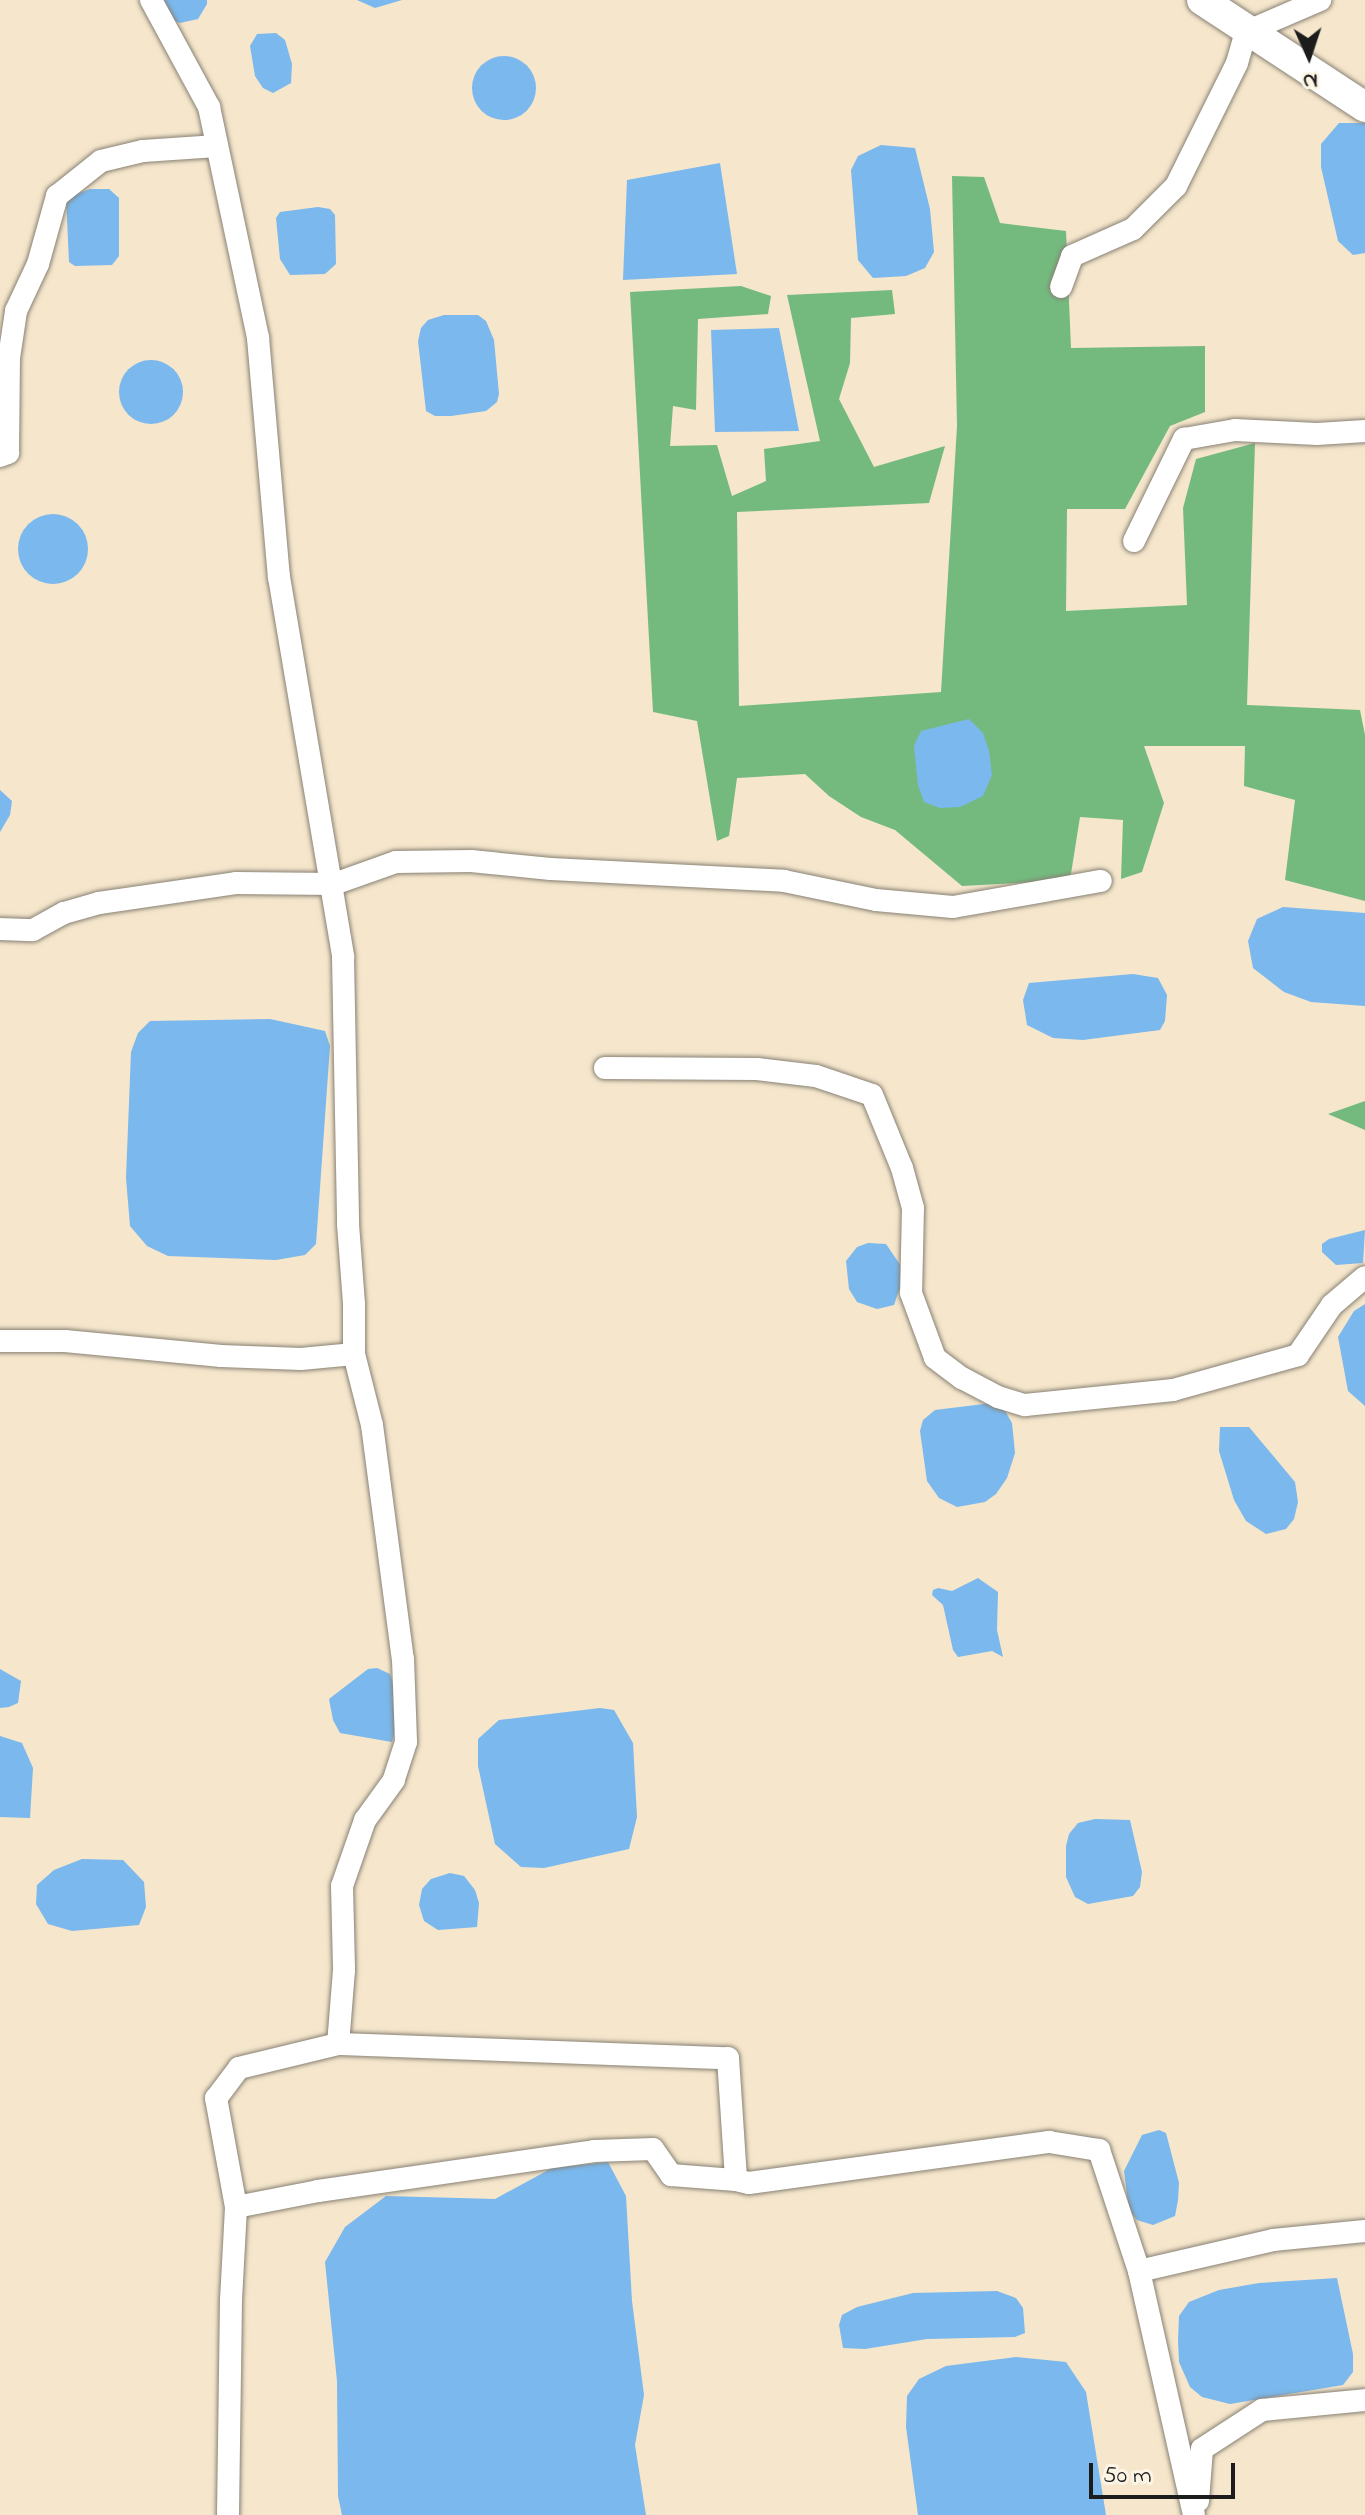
<!DOCTYPE html>
<style>
body{margin:0}
#map{position:relative;width:1365px;height:2515px;overflow:hidden;background:#f5e6cc;font-family:"Indie Flower",sans-serif}
div>[style]{position:absolute}
.forest>*{inset:0;background:#74ba7f}
.water>*{inset:0;background:#7ab8ed}
.round{border-radius:50%}
.roads{filter:drop-shadow(0 0 2px #888174) drop-shadow(0 0 2px #888174)}
.minor>*{height:22px;margin:-11px;padding:0 11px;transform-origin:11px;border-radius:11px;background:#fff}
.highway>*{height:30px;margin:-15px;padding:0 15px;transform-origin:15px;border-radius:15px;background:#fff}
span{translate:-50% -50%;white-space:nowrap;text-align:center;line-height:1.15;-webkit-text-stroke:7px #fcf5e5;paint-order:stroke}
.north{position:absolute;left:1269px;top:16px;width:80px;height:80px;-webkit-text-stroke:6px #fcf5e5;paint-order:stroke;rotate:177deg;font-size:22px;font-weight:700;line-height:32px;text-align:center;color:#1c1c1c}
.north::after{content:'';display:block;margin:auto;width:28px;height:36px;background:#1c1c1c;clip-path:polygon(50% 0,100% 100%,50% 72%,0 100%)}
.scale{position:absolute;left:1089px;top:2463px;width:146px;height:36px;box-sizing:border-box;border:4px solid #1c1c1c;border-top:0;padding-left:10px;font-size:24px;line-height:28px;white-space:nowrap;color:#1c1c1c;-webkit-text-stroke:6px #fcf5e5;paint-order:stroke}
</style>
<div id="map">
<div class="forest">
<div style="clip-path:polygon(952px 176px,984px 177px,1000px 223px,1066px 231px,1071px 348px,1205px 346px,1205px 412px,1170px 426px,1125px 509px,1067px 509px,1066px 611px,1187px 605px,1183px 508px,1196px 459px,1255px 443px,1247px 705px,1360px 710px,1365px 735px,1365px 901px,1285px 880px,1295px 800px,1244px 786px,1245px 746px,1144px 746px,1164px 803px,1142px 872px,1121px 879px,1123px 820px,1080px 817px,1070px 880px,962px 886px,895px 830px,861px 817px,829px 796px,805px 774px,737px 778px,729px 836px,717px 841px,697px 721px,653px 712px,630px 292px,741px 286px,771px 296px,768px 314px,698px 319px,696px 410px,673px 406px,670px 446px,717px 445px,732px 496px,766px 481px,764px 449px,820px 441px,787px 295px,892px 290px,895px 314px,851px 318px,850px 363px,839px 399px,874px 467px,945px 446px,929px 503px,737px 512px,739px 706px,941px 692px,957px 426px)"></div>
<div style="clip-path:polygon(1365px 1101px,1365px 1130px,1328px 1114px)"></div>
</div>
<div class="water">
<div style="clip-path:polygon(160px 0,207px 0,207px 4px,198px 19px,180px 23px,171px 20px)"></div>
<div style="clip-path:polygon(357px 0,402px 0,375px 8px)"></div>
<div style="clip-path:polygon(276px 33px,285px 40px,292px 64px,291px 83px,273px 93px,263px 88px,255px 76px,250px 46px,257px 34px)"></div>
<div class="round" style="left:472px;top:56px;width:64px;height:64px"></div>
<div style="clip-path:polygon(1339px 123px,1365px 123px,1365px 253px,1353px 255px,1338px 241px,1321px 167px,1321px 144px)"></div>
<div style="clip-path:polygon(881px 145px,915px 148px,930px 209px,934px 252px,925px 268px,906px 276px,873px 278px,858px 260px,851px 170px,858px 156px)"></div>
<div style="clip-path:polygon(720px 163px,737px 274px,623px 280px,627px 180px)"></div>
<div style="clip-path:polygon(90px 189px,109px 189px,119px 198px,119px 256px,112px 265px,75px 266px,69px 262px,66px 198px)"></div>
<div style="clip-path:polygon(318px 207px,330px 209px,335px 215px,336px 264px,325px 274px,290px 275px,280px 259px,276px 218px,280px 212px)"></div>
<div style="clip-path:polygon(444px 315px,478px 315px,486px 321px,494px 340px,499px 394px,497px 402px,486px 411px,451px 416px,435px 416px,426px 411px,418px 341px,421px 328px,428px 320px)"></div>
<div style="clip-path:polygon(779px 328px,799px 431px,715px 432px,711px 330px)"></div>
<div class="round" style="left:119px;top:360px;width:64px;height:64px"></div>
<div class="round" style="left:18px;top:514px;width:70px;height:70px"></div>
<div style="clip-path:polygon(969px 719px,983px 733px,989px 751px,992px 775px,983px 796px,960px 807px,940px 808px,924px 802px,918px 785px,914px 746px,921px 731px)"></div>
<div style="clip-path:polygon(0 790px,12px 801px,10px 815px,0 832px)"></div>
<div style="clip-path:polygon(1283px 907px,1365px 913px,1365px 1006px,1311px 1002px,1284px 992px,1253px 968px,1248px 941px,1257px 919px)"></div>
<div style="clip-path:polygon(1133px 974px,1158px 978px,1167px 995px,1165px 1021px,1160px 1030px,1083px 1040px,1053px 1038px,1027px 1025px,1023px 1000px,1029px 983px)"></div>
<div style="clip-path:polygon(270px 1019px,325px 1031px,330px 1046px,316px 1244px,305px 1255px,276px 1260px,168px 1256px,147px 1246px,130px 1226px,126px 1178px,131px 1052px,138px 1033px,150px 1021px)"></div>
<div style="clip-path:polygon(1365px 1230px,1363px 1263px,1336px 1265px,1322px 1252px,1322px 1244px,1329px 1239px)"></div>
<div style="clip-path:polygon(868px 1243px,886px 1244px,901px 1266px,903px 1279px,894px 1305px,877px 1309px,857px 1302px,849px 1289px,846px 1261px,857px 1247px)"></div>
<div style="clip-path:polygon(1365px 1304px,1365px 1406px,1348px 1391px,1338px 1337px,1354px 1311px)"></div>
<div style="clip-path:polygon(1000px 1402px,1012px 1423px,1015px 1453px,1007px 1478px,996px 1494px,985px 1502px,957px 1507px,939px 1498px,927px 1481px,920px 1431px,923px 1420px,935px 1410px)"></div>
<div style="clip-path:polygon(1220px 1427px,1249px 1427px,1295px 1482px,1298px 1502px,1294px 1519px,1286px 1529px,1266px 1534px,1246px 1521px,1234px 1500px,1219px 1451px)"></div>
<div style="clip-path:polygon(978px 1578px,998px 1592px,997px 1630px,1003px 1657px,992px 1651px,958px 1657px,953px 1650px,943px 1605px,932px 1595px,933px 1590px,938px 1588px,952px 1591px)"></div>
<div style="clip-path:polygon(377px 1668px,390px 1674px,395px 1689px,397px 1722px,392px 1742px,340px 1733px,333px 1720px,329px 1699px,368px 1669px)"></div>
<div style="clip-path:polygon(0 1669px,21px 1681px,18px 1703px,9px 1707px,0 1708px)"></div>
<div style="clip-path:polygon(600px 1708px,614px 1710px,633px 1743px,637px 1817px,629px 1849px,544px 1868px,521px 1867px,495px 1844px,478px 1766px,478px 1739px,499px 1720px)"></div>
<div style="clip-path:polygon(0 1736px,22px 1743px,33px 1768px,30px 1818px,0 1817px)"></div>
<div style="clip-path:polygon(1095px 1819px,1130px 1820px,1142px 1872px,1140px 1887px,1133px 1896px,1088px 1904px,1075px 1897px,1066px 1877px,1066px 1846px,1069px 1834px,1078px 1823px)"></div>
<div style="clip-path:polygon(82px 1859px,123px 1860px,144px 1882px,146px 1907px,139px 1925px,72px 1931px,48px 1924px,36px 1904px,37px 1885px,54px 1870px)"></div>
<div style="clip-path:polygon(450px 1873px,464px 1876px,475px 1890px,479px 1903px,477px 1927px,438px 1930px,424px 1921px,419px 1905px,422px 1889px,431px 1879px)"></div>
<div style="clip-path:polygon(1159px 2130px,1166px 2133px,1179px 2183px,1178px 2200px,1175px 2216px,1153px 2225px,1137px 2220px,1129px 2210px,1124px 2171px,1142px 2135px)"></div>
<div style="clip-path:polygon(608px 2162px,626px 2196px,632px 2301px,644px 2395px,635px 2445px,646px 2515px,342px 2515px,338px 2496px,337px 2381px,325px 2262px,345px 2227px,386px 2196px,495px 2199px,552px 2168px)"></div>
<div style="clip-path:polygon(1337px 2278px,1353px 2354px,1353px 2372px,1343px 2385px,1230px 2404px,1202px 2397px,1190px 2387px,1179px 2362px,1178px 2341px,1179px 2316px,1189px 2302px,1219px 2290px,1259px 2283px)"></div>
<div style="clip-path:polygon(997px 2291px,1016px 2298px,1023px 2308px,1025px 2333px,1015px 2337px,927px 2339px,865px 2349px,843px 2348px,839px 2325px,842px 2315px,857px 2307px,913px 2293px)"></div>
<div style="clip-path:polygon(1016px 2357px,1066px 2362px,1086px 2392px,1106px 2515px,918px 2515px,906px 2427px,907px 2396px,919px 2379px,946px 2366px)"></div>
</div>
<div class="roads">
<div class="minor">
<div style="left:151px;top:0;width:122px;rotate:61.5deg"></div>
<div style="left:209px;top:107px;width:236px;rotate:78deg"></div>
<div style="left:258px;top:338px;width:240px;rotate:85deg"></div>
<div style="left:279px;top:577px;width:385px;rotate:80.4deg"></div>
<div style="left:343px;top:957px;width:267px;rotate:88.9deg"></div>
<div style="left:348px;top:1224px;width:80px;rotate:85.7deg"></div>
<div style="left:354px;top:1304px;width:50px;rotate:90deg"></div>
<div style="left:354px;top:1354px;width:73px;rotate:75.8deg"></div>
<div style="left:372px;top:1425px;width:236px;rotate:82.5deg"></div>
<div style="left:403px;top:1659px;width:83px;rotate:87.9deg"></div>
<div style="left:406px;top:1742px;width:40px;rotate:108deg"></div>
<div style="left:394px;top:1780px;width:49px;rotate:125.9deg"></div>
<div style="left:365px;top:1820px;width:70px;rotate:109.2deg"></div>
<div style="left:342px;top:1886px;width:84px;rotate:88.6deg"></div>
<div style="left:344px;top:1970px;width:74px;rotate:94.6deg"></div>
<div style="left:338px;top:2044px;width:102px;rotate:166.4deg"></div>
<div style="left:239px;top:2068px;width:38px;rotate:127deg"></div>
<div style="left:216px;top:2098px;width:111px;rotate:79.6deg"></div>
<div style="left:1061px;top:287px;width:33px;rotate:-70deg"></div>
<div style="left:1072px;top:256px;width:67px;rotate:-23.9deg"></div>
<div style="left:1133px;top:229px;width:61px;rotate:-45deg"></div>
<div style="left:1176px;top:186px;width:137px;rotate:-63.6deg"></div>
<div style="left:1237px;top:63px;width:32px;rotate:-74deg"></div>
<div style="left:1246px;top:32px;width:81px;rotate:-23.4deg"></div>
<div style="left:0;top:456px;width:9px;rotate:-21deg"></div>
<div style="left:8px;top:453px;width:95px;rotate:-89.4deg"></div>
<div style="left:9px;top:358px;width:48px;rotate:-81.5deg"></div>
<div style="left:16px;top:311px;width:52px;rotate:-64.9deg"></div>
<div style="left:38px;top:264px;width:71px;rotate:-74.4deg"></div>
<div style="left:57px;top:196px;width:56px;rotate:-38.5deg"></div>
<div style="left:101px;top:161px;width:43px;rotate:-13.4deg"></div>
<div style="left:143px;top:151px;width:74px;rotate:-3.9deg"></div>
<div style="left:1134px;top:541px;width:114px;rotate:-63.9deg"></div>
<div style="left:1184px;top:439px;width:52px;rotate:-10deg"></div>
<div style="left:1235px;top:430px;width:82px;rotate:2.8deg"></div>
<div style="left:1317px;top:434px;width:48px;rotate:-3.6deg"></div>
<div style="left:0;top:929px;width:33px;rotate:2deg"></div>
<div style="left:33px;top:930px;width:35px;rotate:-29deg"></div>
<div style="left:64px;top:913px;width:36px;rotate:-16deg"></div>
<div style="left:99px;top:903px;width:138px;rotate:-8.3deg"></div>
<div style="left:236px;top:883px;width:98px;rotate:0.6deg"></div>
<div style="left:334px;top:884px;width:66px;rotate:-19.5deg"></div>
<div style="left:396px;top:862px;width:75px;rotate:-0.8deg"></div>
<div style="left:471px;top:861px;width:80px;rotate:5.7deg"></div>
<div style="left:551px;top:869px;width:233px;rotate:2.9deg"></div>
<div style="left:784px;top:881px;width:94px;rotate:11.7deg"></div>
<div style="left:876px;top:900px;width:77px;rotate:5.2deg"></div>
<div style="left:953px;top:907px;width:150px;rotate:-10deg"></div>
<div style="left:605px;top:1068px;width:152px;rotate:0.4deg"></div>
<div style="left:757px;top:1069px;width:59px;rotate:6.8deg"></div>
<div style="left:816px;top:1076px;width:59px;rotate:18.7deg"></div>
<div style="left:872px;top:1095px;width:79px;rotate:67.7deg"></div>
<div style="left:902px;top:1168px;width:41px;rotate:74.6deg"></div>
<div style="left:913px;top:1208px;width:85px;rotate:91.3deg"></div>
<div style="left:911px;top:1293px;width:69px;rotate:69.7deg"></div>
<div style="left:935px;top:1358px;width:34px;rotate:37deg"></div>
<div style="left:962px;top:1378px;width:41px;rotate:27.8deg"></div>
<div style="left:998px;top:1397px;width:28px;rotate:17deg"></div>
<div style="left:1025px;top:1405px;width:149px;rotate:-5.8deg"></div>
<div style="left:1173px;top:1390px;width:130px;rotate:-15.6deg"></div>
<div style="left:1298px;top:1355px;width:60px;rotate:-55.8deg"></div>
<div style="left:1332px;top:1305px;width:43px;rotate:-40.3deg"></div>
<div style="left:0;top:1341px;width:65px"></div>
<div style="left:65px;top:1341px;width:157px;rotate:5.5deg"></div>
<div style="left:221px;top:1356px;width:80px;rotate:2.1deg"></div>
<div style="left:301px;top:1359px;width:53px;rotate:-5.4deg"></div>
<div style="left:338px;top:2044px;width:390px;rotate:2.1deg"></div>
<div style="left:728px;top:2058px;width:122px;rotate:86.2deg"></div>
<div style="left:736px;top:2180px;width:13px;rotate:13deg"></div>
<div style="left:749px;top:2183px;width:303px;rotate:-7.8deg"></div>
<div style="left:1049px;top:2142px;width:51px;rotate:9.1deg"></div>
<div style="left:1099px;top:2150px;width:127px;rotate:71.7deg"></div>
<div style="left:1139px;top:2271px;width:250px;rotate:77.3deg"></div>
<div style="left:1139px;top:2271px;width:138px;rotate:-13deg"></div>
<div style="left:1273px;top:2240px;width:92px;rotate:-5.6deg"></div>
<div style="left:1198px;top:2501px;width:52px;rotate:-85.6deg"></div>
<div style="left:1202px;top:2449px;width:72px;rotate:-33deg"></div>
<div style="left:1262px;top:2410px;width:103px;rotate:-5.5deg"></div>
<div style="left:228px;top:2515px;width:215px;rotate:-89.2deg"></div>
<div style="left:231px;top:2300px;width:93px;rotate:-86.9deg"></div>
<div style="left:236px;top:2207px;width:84px;rotate:-11deg"></div>
<div style="left:318px;top:2191px;width:279px;rotate:-8.2deg"></div>
<div style="left:594px;top:2151px;width:59px;rotate:-1.9deg"></div>
<div style="left:653px;top:2149px;width:32px;rotate:55deg"></div>
<div style="left:671px;top:2175px;width:65px;rotate:4.4deg"></div>
</div>
<div class="highway">
<div style="left:1202px;top:0;width:195px;rotate:33.3deg"></div>
</div>
</div>
<div class="north">N</div>
<div class="scale">50 m</div>
</div>
